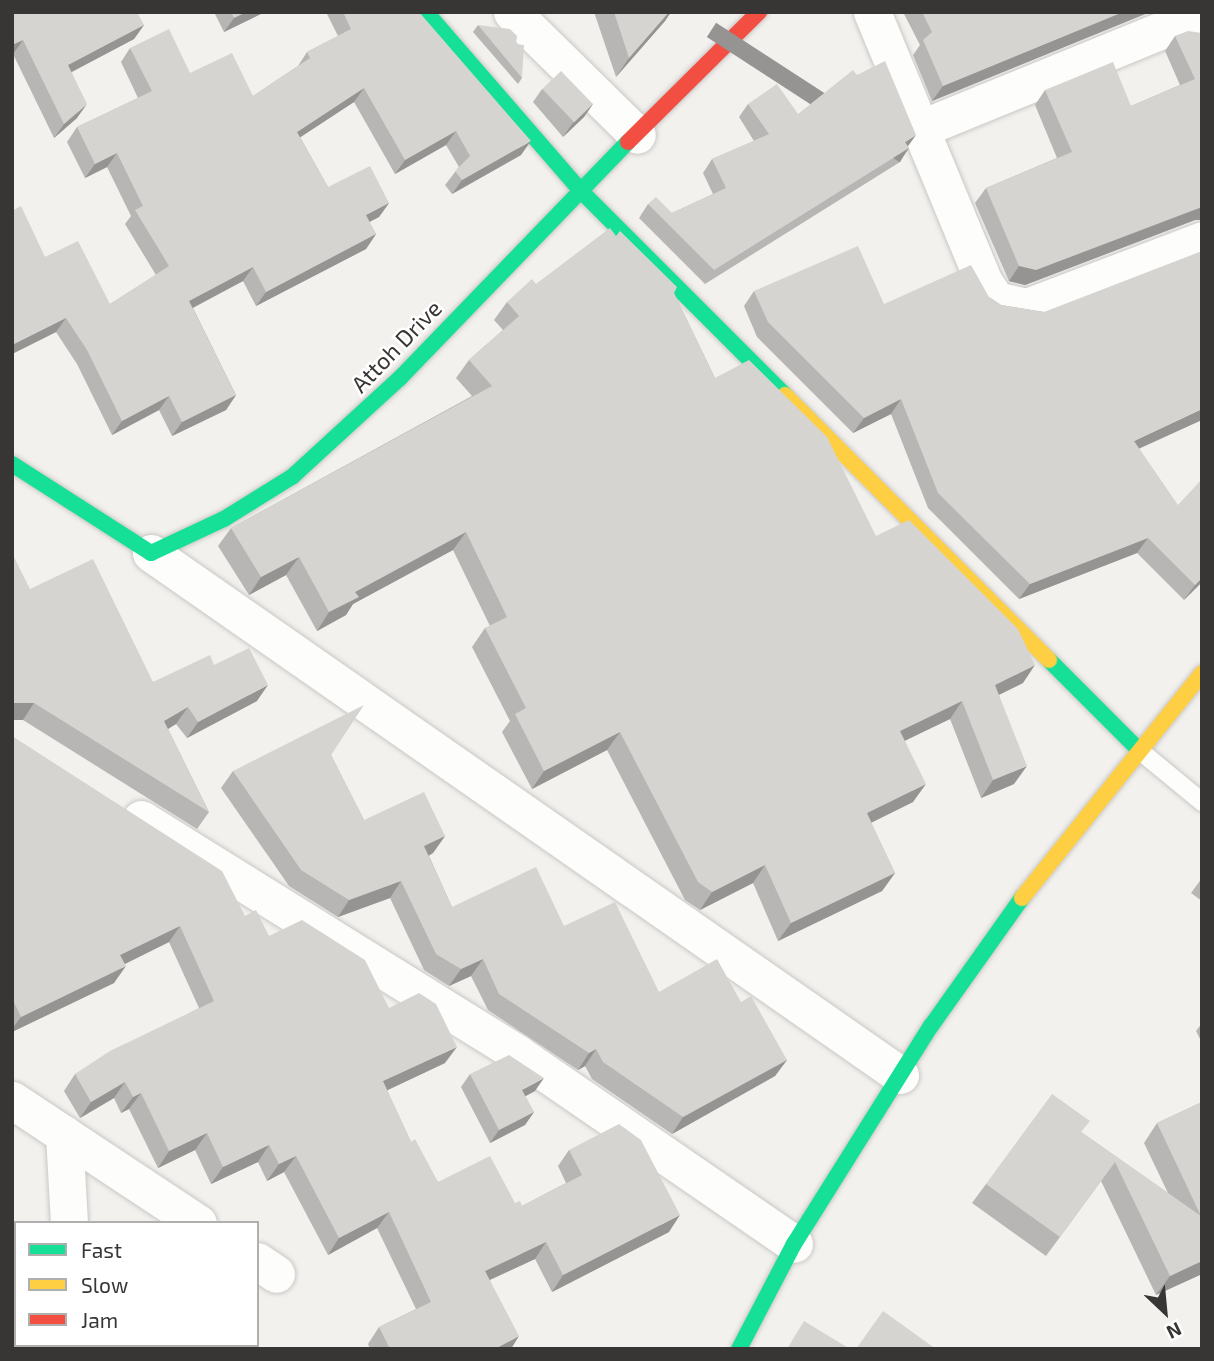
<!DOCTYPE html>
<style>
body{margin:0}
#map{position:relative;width:1214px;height:1361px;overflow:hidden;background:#f3f1ee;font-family:"Exo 2",sans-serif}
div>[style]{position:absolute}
.roads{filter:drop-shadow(0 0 2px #c9c8c5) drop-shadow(0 0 2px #c9c8c5)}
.lane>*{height:18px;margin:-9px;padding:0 9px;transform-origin:9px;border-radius:9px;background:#fdfdfc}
.street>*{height:37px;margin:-18.5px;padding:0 18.5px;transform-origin:18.5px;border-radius:18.5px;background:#fdfdfc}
.fast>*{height:16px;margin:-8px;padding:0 8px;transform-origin:8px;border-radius:8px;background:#16e098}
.slow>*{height:16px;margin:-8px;padding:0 8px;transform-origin:8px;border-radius:8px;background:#ffcf43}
.jam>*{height:16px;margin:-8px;padding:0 8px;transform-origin:8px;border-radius:8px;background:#f24e42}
.wall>*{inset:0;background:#b7b6b4}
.shaded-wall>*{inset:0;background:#959492;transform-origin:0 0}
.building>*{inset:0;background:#d5d4d1;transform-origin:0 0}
span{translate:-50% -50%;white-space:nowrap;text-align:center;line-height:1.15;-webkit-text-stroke:5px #fff;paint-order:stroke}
.street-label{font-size:23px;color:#383634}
.frame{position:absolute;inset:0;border:14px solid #383634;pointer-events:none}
.legend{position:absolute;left:14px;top:1221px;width:245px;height:126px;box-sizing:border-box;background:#fff;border:2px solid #afafae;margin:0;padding:9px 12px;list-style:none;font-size:21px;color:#383634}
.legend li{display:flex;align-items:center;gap:14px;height:35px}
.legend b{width:35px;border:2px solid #afafae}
.north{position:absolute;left:1130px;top:1277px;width:70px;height:70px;-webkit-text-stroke:5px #fff;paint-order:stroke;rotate:154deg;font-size:19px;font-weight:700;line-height:28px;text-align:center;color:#383634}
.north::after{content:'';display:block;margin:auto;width:24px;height:32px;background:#383634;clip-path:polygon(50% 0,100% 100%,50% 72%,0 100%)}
</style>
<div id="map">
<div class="roads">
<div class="lane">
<div style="left:1139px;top:750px;width:82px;rotate:39.5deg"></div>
</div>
<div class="street">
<div style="left:512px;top:12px;width:175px;rotate:44.5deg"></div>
<div style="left:872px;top:12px;width:292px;rotate:67.5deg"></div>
<div style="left:984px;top:282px;width:22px;rotate:56deg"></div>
<div style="left:996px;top:300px;width:32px;rotate:13deg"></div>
<div style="left:1027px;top:307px;width:187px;rotate:-20.9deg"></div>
<div style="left:922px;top:128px;width:272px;rotate:-22.2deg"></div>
<div style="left:1174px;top:25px;width:28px;rotate:6deg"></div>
<div style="left:151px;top:553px;width:913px;rotate:34.87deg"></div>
<div style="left:141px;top:819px;width:444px;rotate:31.9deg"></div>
<div style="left:518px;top:1054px;width:335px;rotate:34.5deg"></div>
<div style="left:12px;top:1100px;width:223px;rotate:33.5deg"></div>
<div style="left:64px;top:1134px;width:89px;rotate:86.8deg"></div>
<div style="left:257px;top:1261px;width:23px;rotate:34deg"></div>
<div style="left:76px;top:1345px;width:4px;rotate:90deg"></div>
</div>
<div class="fast">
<div style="left:426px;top:12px;width:238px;rotate:49.1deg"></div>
<div style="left:582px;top:192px;width:287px;rotate:45deg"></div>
<div style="left:12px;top:464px;width:165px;rotate:32.6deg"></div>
<div style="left:151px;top:553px;width:81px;rotate:-25deg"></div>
<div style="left:224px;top:519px;width:81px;rotate:-31.9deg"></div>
<div style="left:293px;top:476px;width:145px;rotate:-42.5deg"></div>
<div style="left:400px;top:378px;width:328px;rotate:-46deg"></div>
<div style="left:1049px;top:660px;width:127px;rotate:45deg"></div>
<div style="left:12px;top:1329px;width:4px;rotate:27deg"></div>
<div style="left:739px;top:1349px;width:119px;rotate:-62.4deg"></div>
<div style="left:794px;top:1244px;width:257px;rotate:-57.9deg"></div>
<div style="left:931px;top:1026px;width:157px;rotate:-54.6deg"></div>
</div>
<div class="slow">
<div style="left:785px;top:395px;width:374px;rotate:45.1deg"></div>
<div style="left:1022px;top:898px;width:288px;rotate:-51.3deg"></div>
<div style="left:39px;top:1345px;width:6px;rotate:39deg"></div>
</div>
<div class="jam">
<div style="left:628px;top:142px;width:185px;rotate:-44.8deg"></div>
</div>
</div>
<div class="wall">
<div style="clip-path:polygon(12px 12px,144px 25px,134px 39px,72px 72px,77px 118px,54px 138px,13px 54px)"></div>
<div style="clip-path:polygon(214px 12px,265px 12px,224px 32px)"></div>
<div style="clip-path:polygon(326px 12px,419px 12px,521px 155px,452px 194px,445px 185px,459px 167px,446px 145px,395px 174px,354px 102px,300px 137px,328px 187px,389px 203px,379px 217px,369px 222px,376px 234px,366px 249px,256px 306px,243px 281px,193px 308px,236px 395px,226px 410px,172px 436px,159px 410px,112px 435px,77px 364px,56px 332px,12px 354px,12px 211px,45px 257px,110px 304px,156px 275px,125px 224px,131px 216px,107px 167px,85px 178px,67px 142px,77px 127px,138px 98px,121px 62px,130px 48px,190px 73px,253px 96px,298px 66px,307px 52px,338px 36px)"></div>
<div style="clip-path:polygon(594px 12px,671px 12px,665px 21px,616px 77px)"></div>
<div style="clip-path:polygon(903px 12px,1150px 12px,932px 101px,913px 55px,920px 45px)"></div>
<div style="clip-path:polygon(478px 25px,516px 44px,522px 78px,518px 84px,473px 32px)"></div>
<div style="clip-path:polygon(1202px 33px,1202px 220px,1195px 220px,1025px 285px,1009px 281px,975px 203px,986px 188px,1057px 158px,1035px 105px,1045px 90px,1131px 106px,1180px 85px,1165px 51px,1175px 36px)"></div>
<div style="clip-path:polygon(542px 89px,593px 104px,584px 117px,563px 137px,533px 102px)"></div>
<div style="clip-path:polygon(748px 104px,798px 114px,908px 146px,900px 162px,705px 284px,639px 218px,648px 204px,672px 213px,713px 194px,703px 173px,712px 159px,754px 141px,739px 117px)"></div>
<div style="clip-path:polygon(616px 236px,674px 293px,715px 378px,876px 536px,1023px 683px,999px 695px,1014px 784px,981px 798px,950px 719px,905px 740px,913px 802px,871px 823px,895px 873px,882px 891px,778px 941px,753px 883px,700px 910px,685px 900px,607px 750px,532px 789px,502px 732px,510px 721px,472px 647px,485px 628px,490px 626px,453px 550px,353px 604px,346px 615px,317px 631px,286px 575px,249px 595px,218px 546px,231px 528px,472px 396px,456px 378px,469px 360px,503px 330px,494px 320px,507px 302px)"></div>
<div style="clip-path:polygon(754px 291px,884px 304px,989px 297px,1001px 305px,1044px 312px,1139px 448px,1202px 582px,1184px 600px,1137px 553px,1019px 599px,928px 508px,891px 414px,853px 433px,757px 337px,744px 306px)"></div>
<div style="clip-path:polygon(30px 589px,153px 682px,214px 665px,257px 701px,187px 738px,176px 724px,168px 729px,209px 812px,197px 829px,23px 720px)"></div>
<div style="clip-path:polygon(12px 736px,269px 936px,389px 1008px,445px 1063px,387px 1090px,411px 1142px,438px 1182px,522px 1206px,566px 1183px,558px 1166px,569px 1150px,669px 1232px,552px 1292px,535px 1259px,490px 1280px,511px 1349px,370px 1349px,368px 1344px,379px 1327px,416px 1309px,377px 1228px,328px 1255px,284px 1172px,267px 1181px,258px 1162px,211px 1184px,195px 1150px,158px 1168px,129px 1109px,121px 1113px,114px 1098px,80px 1118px,64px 1091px,75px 1074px,199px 1008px,169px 942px,124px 964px,114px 983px,12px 1032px)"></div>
<div style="clip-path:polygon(331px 755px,364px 820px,445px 836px,433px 853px,429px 856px,452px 907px,564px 926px,659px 992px,741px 1002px,787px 1060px,775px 1076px,672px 1134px,592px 1079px,585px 1066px,578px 1070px,488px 1010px,471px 976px,449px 986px,424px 970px,390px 898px,338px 917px,289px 886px,221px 788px,233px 771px)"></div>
<div style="clip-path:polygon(1202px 878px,1202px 901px,1191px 893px)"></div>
<div style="clip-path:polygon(1202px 1023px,1202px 1043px,1196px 1031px)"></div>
<div style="clip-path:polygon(470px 1074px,535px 1091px,525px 1096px,534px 1112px,525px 1125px,490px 1143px,461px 1087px)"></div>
<div style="clip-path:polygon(1202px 1102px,1202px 1274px,1156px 1295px,1101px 1181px,1046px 1256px,972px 1203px,986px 1184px,1081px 1132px,1168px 1193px,1144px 1143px,1157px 1123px)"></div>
</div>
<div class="shaded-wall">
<div style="clip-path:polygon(246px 12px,265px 12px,224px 32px,234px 18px)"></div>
<div style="clip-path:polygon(669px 12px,671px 12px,665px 21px,616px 77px,629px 58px)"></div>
<div style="clip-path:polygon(1123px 12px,1150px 12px,932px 101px,943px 86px)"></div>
<div style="clip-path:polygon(144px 25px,134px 39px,58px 79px,68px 65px)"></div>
<div style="clip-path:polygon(23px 40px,13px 54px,12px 54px,12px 45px)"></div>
<div style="clip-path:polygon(364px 88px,354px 102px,287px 146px,297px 132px)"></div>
<div style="clip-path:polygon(87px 104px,77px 118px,54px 138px,64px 124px)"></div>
<div style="clip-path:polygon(593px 104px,584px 117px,563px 137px,572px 124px)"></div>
<div style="clip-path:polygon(456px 131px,446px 145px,395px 174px,405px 160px)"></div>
<div style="clip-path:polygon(916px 135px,906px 149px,905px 142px)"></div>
<div style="clip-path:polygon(531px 141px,521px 155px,452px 194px,462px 180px)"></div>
<div style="left:909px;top:148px;width:17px;height:230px;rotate:123deg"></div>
<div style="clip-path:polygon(117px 153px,107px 167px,85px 178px,95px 164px)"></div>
<div style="clip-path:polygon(389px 203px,379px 217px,356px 229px,366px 215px)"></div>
<div style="clip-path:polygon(1202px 207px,1202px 220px,1195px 220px,1025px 285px,1009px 281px,1019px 266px)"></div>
<div style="clip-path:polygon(376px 234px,366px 249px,256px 306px,266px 292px)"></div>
<div style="clip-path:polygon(253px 267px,243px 281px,179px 315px,189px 301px)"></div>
<div style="clip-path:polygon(66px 318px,56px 332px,12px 354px,12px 345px)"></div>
<div style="clip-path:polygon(236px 395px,226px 410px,172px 436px,182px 422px)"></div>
<div style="clip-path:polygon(169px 396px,159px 410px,112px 435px,122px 421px)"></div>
<div style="clip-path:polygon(901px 399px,891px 414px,853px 433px,864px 418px)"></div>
<div style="clip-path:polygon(1202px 409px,1202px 420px,1123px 456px,1134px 441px)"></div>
<div style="clip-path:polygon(466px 532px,453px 550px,353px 604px,346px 615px,317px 631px,329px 612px,355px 592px)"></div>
<div style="clip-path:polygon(1148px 538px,1137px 553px,1019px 599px,1030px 584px)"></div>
<div style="clip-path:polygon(299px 557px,286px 575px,249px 595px,261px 577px)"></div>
<div style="clip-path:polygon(1202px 578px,1202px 582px,1184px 600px,1195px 585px)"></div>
<div style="clip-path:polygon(1035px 665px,1023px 683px,982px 703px,995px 685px)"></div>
<div style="clip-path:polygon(268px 685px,257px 701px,187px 738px,198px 722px)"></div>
<div style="clip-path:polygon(962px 701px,950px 719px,888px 749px,900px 731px)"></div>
<div style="clip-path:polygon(13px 703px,34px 703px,23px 720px,12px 720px)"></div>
<div style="clip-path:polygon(188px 707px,176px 724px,153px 738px,164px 721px)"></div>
<div style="clip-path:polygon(620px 732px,607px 750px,532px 789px,544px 771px)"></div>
<div style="clip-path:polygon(1027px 766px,1014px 784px,981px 798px,993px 780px)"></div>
<div style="clip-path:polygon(926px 784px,913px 802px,854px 831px,867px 813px)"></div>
<div style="clip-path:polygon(445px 836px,433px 853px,413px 863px,424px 846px)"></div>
<div style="clip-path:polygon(765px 865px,753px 883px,700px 910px,712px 892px)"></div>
<div style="clip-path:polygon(895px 873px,882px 891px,778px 941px,791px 923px)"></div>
<div style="clip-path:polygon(401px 881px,390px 898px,338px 917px,349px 900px)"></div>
<div style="clip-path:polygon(180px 926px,169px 942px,109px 972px,120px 955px)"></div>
<div style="clip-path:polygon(483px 959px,471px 976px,449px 986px,461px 969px)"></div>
<div style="clip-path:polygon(126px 966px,114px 983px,12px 1032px,12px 1029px,21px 1017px)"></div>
<div style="clip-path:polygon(457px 1047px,445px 1063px,371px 1098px,383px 1081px)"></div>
<div style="clip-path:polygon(596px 1049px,585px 1066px,578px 1070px,589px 1053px)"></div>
<div style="clip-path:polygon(787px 1060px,775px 1076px,672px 1134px,683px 1117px)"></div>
<div style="clip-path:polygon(544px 1078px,535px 1091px,513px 1103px,522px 1090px)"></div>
<div style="clip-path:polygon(125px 1082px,114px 1098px,80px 1118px,91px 1102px)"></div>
<div style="clip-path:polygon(141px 1093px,129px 1109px,121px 1113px,133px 1097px)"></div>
<div style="clip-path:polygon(534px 1112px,525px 1125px,490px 1143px,499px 1130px)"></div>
<div style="clip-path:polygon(207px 1133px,195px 1150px,158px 1168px,169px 1151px)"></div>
<div style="clip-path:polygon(269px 1145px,258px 1162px,211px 1184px,223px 1167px)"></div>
<div style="clip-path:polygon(296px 1156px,284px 1172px,267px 1181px,279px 1164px)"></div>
<div style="clip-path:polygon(389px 1212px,377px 1228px,328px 1255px,339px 1238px)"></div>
<div style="clip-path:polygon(680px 1215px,669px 1232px,552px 1292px,563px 1275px)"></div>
<div style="clip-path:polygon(546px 1242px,535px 1259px,474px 1287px,485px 1271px)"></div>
<div style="clip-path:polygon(1202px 1261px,1202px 1274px,1156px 1295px,1170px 1276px)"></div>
<div style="clip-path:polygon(519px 1336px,511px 1349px,495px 1349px)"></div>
</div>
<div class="building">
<div style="clip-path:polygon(12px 12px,137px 12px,144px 25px,68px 65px,87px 104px,64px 124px,23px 40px,12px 45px)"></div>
<div style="clip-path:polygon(231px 12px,246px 12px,234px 18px)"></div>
<div style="clip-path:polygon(343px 12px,419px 12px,531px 141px,462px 180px,455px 171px,470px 156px,456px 131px,405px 160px,364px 88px,297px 132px,328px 187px,370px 166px,389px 203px,366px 215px,376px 234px,266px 292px,253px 267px,189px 301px,236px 395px,182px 422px,169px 396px,122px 421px,87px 350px,66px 318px,12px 345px,12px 211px,21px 206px,45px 257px,78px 241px,110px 304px,169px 266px,135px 210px,143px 206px,117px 153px,95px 164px,77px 127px,152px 91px,130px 48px,169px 29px,190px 73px,232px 53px,253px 96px,310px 58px,307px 52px,351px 29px)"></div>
<div style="clip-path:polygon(614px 12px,669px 12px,629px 58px)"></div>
<div style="clip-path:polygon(922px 12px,1123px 12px,943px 86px,923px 40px,932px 32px)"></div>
<div style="clip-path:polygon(478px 25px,510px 29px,517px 36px,516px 44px,524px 45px,522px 78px)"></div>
<div style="clip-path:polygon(1188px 31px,1202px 33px,1202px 207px,1036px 270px,1019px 266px,986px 188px,1072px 152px,1045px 90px,1113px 62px,1131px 106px,1195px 79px,1175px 36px)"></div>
<div style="clip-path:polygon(885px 61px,916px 135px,905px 142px,909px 148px,714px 270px,648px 204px,656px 197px,672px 213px,726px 188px,712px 159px,769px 134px,748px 104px,777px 84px,798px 114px,853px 70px,857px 75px)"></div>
<div style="left:561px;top:71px;width:46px;height:26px;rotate:46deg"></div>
<div style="clip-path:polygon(610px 228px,616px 236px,620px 231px,677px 287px,674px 293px,715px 378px,749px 360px,827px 437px,876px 536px,909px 520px,1018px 629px,1035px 665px,995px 685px,1027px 766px,993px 780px,962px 701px,900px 731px,926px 784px,867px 813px,895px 873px,791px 923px,765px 865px,712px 892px,698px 882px,620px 732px,544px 771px,515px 714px,526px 708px,485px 628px,507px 617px,466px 532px,355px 592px,359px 597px,329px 612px,299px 557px,261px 577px,231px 528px,492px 386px,469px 360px,519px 316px,507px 302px,532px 279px,536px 284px)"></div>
<div style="clip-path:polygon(858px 246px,884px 304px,971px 265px,989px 297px,1001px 305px,1044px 312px,1202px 251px,1202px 409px,1134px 441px,1178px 505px,1202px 479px,1202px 578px,1195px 585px,1148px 538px,1030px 584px,938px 493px,901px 399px,864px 418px,768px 322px,754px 291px)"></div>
<div style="clip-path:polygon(12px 553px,30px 589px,93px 559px,153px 682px,210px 655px,214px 665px,249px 648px,268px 685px,198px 722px,188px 707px,164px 721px,209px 812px,34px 703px,13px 703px,12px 705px)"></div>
<div style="clip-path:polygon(364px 705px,331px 755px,364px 820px,424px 792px,445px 836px,424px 846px,452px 907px,536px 867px,564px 926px,615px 902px,659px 992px,717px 959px,741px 1002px,751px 996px,787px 1060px,683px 1117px,603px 1062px,596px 1049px,589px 1053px,499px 994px,483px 959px,461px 969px,436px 954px,401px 881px,349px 900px,301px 870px,233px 771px)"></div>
<div style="clip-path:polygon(12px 736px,222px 871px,245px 916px,256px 910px,269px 936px,302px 920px,365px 960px,389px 1008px,419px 993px,436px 1004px,457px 1047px,383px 1081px,411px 1142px,415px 1139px,438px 1182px,490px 1156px,515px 1203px,520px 1201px,522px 1206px,582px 1175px,569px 1150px,619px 1124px,641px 1140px,680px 1215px,563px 1275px,546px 1242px,485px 1271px,519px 1336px,495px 1349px,477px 1349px,476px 1347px,472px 1349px,390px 1349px,379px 1327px,431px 1302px,389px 1212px,339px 1238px,296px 1156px,279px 1164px,269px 1145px,223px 1167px,207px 1133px,169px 1151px,141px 1093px,133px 1097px,125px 1082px,91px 1102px,75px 1074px,110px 1051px,214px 1001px,180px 926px,120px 955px,126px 966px,21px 1017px,12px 998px)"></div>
<div style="clip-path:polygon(509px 1055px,544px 1078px,522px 1090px,534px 1112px,499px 1130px,470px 1074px)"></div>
<div style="clip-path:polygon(1052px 1094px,1090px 1121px,1081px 1132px,1201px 1216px,1157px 1123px,1202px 1102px,1202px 1261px,1170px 1276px,1115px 1162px,1060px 1237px,986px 1184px)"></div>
<div style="clip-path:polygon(883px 1311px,936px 1349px,856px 1349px)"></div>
<div style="clip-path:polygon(804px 1321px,850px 1349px,787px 1349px)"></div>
</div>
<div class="street-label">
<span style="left:396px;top:346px;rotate:-46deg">Attoh Drive</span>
</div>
<div class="frame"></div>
<ul class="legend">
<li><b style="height:9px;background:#16e098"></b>Fast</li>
<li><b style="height:9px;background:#ffcf43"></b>Slow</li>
<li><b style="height:9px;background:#f24e42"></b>Jam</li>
</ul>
<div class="north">N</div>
</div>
